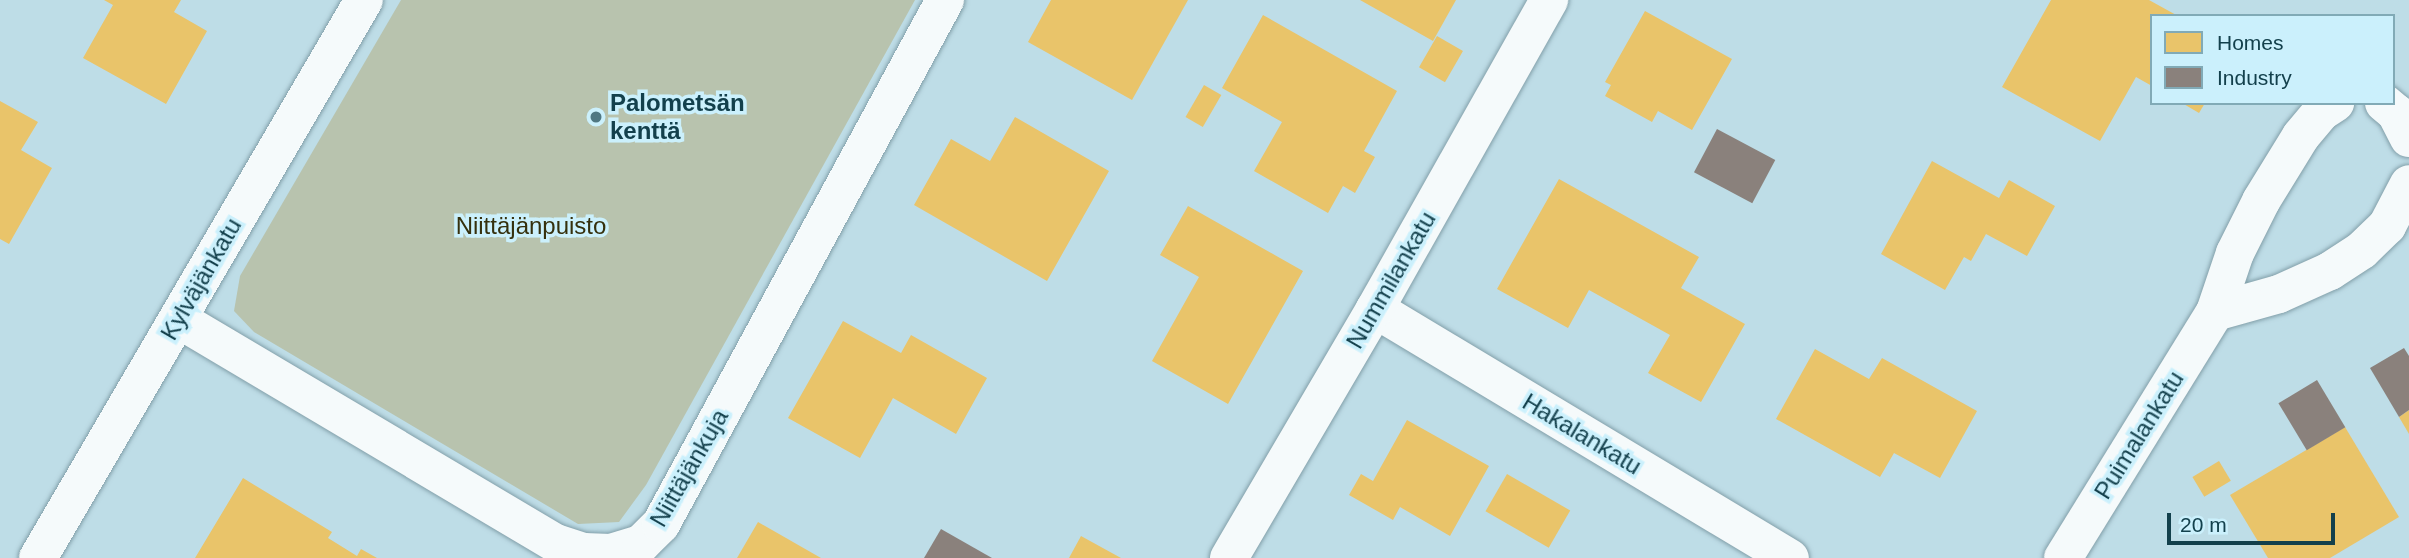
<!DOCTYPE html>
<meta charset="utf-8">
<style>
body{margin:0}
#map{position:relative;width:2409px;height:558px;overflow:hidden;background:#bedde7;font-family:Arial,sans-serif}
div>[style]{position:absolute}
.green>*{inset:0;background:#b8c3ae}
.homes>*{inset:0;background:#e9c46a;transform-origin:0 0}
.industry>*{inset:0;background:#8a817c;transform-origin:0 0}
.roads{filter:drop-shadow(0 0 2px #829fa9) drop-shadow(0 0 2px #829fa9)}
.street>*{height:38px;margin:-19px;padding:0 19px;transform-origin:19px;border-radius:19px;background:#f5fafb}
.dots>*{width:19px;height:19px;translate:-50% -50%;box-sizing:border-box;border:4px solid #cbf0fc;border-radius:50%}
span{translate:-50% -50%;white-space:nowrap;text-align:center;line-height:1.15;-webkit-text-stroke:7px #cbf0fc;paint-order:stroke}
.poi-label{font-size:24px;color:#13404c;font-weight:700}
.left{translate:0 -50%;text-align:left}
.park-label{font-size:24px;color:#35300d}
.street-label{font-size:24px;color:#13404c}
.legend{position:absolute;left:2150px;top:14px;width:245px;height:91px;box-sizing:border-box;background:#cbf0fc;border:2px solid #81aab6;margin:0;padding:9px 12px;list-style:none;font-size:21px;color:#13404c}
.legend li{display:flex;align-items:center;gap:14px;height:35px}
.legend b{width:35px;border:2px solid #81aab6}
.scale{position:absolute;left:2167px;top:513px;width:168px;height:32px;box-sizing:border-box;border:4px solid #13404c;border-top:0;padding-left:9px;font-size:21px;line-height:24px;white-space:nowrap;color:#13404c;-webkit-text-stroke:5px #cbf0fc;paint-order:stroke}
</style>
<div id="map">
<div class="green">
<div style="clip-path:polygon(401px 0,915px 0,646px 485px,619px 522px,578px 524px,254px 332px,234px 311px,240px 276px)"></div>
</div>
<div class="homes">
<div style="clip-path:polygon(104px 0,181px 0,174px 12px,207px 31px,166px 104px,83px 58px,113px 5px)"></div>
<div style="clip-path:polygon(1051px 0,1188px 0,1132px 100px,1028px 42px)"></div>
<div style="clip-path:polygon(1360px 0,1456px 0,1433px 41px)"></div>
<div style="clip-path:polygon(2051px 0,2149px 0,2178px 16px,2152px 16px,2152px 86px,2136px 77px,2100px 141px,2002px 87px)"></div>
<div style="clip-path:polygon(1645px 11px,1732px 59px,1692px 130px,1658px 111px,1652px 122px,1605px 96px,1611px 85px,1605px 82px)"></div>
<div style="clip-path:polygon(1263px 15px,1397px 91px,1364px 151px,1375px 157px,1355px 193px,1343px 186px,1328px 213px,1254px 171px,1282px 122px,1222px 88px)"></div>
<div style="left:1437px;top:36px;width:30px;height:36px;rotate:30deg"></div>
<div style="left:1204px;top:85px;width:20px;height:37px;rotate:30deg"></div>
<div style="clip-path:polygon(0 101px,38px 122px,21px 150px,52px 168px,9px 244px,0 239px)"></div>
<div style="clip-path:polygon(2182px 103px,2205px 103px,2199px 113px)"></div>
<div style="clip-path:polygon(1015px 117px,1109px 171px,1047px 281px,914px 205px,951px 139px,990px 161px)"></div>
<div style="clip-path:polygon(1932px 161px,1999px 198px,2009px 180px,2055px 206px,2027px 256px,1986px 234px,1971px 261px,1964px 257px,1945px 290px,1881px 254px)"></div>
<div style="clip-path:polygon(1559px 179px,1699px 257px,1681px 288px,1745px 324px,1701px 402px,1648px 373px,1670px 335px,1589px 290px,1568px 328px,1497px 289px)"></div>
<div style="clip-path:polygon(1188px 206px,1303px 271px,1228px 404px,1152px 361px,1199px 277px,1160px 255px)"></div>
<div style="clip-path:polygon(843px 321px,901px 353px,911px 335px,987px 378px,956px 434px,893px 398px,860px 458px,788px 418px)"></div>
<div style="clip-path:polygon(1815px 349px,1869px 379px,1882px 358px,1977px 411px,1940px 478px,1894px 453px,1880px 477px,1776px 419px)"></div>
<div style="clip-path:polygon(2409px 410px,2409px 434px,2399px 417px)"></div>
<div style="clip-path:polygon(1407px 420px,1489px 466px,1450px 536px,1400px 507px,1393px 520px,1349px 495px,1361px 474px,1373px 481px)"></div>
<div style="clip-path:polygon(2345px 427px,2399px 517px,2330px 558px,2268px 558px,2230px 495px)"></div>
<div style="left:2219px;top:461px;width:23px;height:31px;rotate:59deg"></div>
<div style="left:1507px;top:474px;width:73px;height:43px;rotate:30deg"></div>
<div style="clip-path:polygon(243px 478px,332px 532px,328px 538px,357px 556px,361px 549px,377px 558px,195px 558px)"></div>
<div style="clip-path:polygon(758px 522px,821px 558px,737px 558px)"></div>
<div style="clip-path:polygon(1081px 536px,1121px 558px,1069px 558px)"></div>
</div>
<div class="industry">
<div style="left:1717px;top:129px;width:66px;height:49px;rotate:28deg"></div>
<div style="clip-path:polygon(2404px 348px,2409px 356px,2409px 410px,2399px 417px,2370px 368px)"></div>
<div style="left:2317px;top:380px;width:55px;height:45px;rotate:59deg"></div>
<div style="clip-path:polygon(941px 529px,992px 558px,924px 558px)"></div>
</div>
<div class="roads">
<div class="street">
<div style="left:2384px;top:103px;width:16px;rotate:40deg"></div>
<div style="left:2396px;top:113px;width:28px;rotate:63deg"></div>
<div style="left:1375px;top:309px;width:484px;rotate:31deg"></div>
<div style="left:2215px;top:312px;width:66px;rotate:-15.7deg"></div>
<div style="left:2279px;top:294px;width:56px;rotate:-24.3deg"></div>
<div style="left:2330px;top:271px;width:38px;rotate:-33deg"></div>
<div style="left:2362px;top:250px;width:35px;rotate:-44deg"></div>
<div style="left:2387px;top:226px;width:47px;rotate:-62.4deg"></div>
<div style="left:178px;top:319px;width:439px;rotate:30.7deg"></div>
<div style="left:556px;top:543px;width:29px;rotate:18deg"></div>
<div style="left:584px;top:552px;width:27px;rotate:2deg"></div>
<div style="left:611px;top:553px;width:31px;rotate:-17deg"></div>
<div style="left:641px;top:544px;width:28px;rotate:-45deg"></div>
<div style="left:661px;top:524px;width:596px;rotate:-61.54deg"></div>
<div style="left:38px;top:558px;width:646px;rotate:-59.71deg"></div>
<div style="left:1229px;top:558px;width:289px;rotate:-59.6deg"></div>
<div style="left:1375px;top:309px;width:355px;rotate:-60.6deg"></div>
<div style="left:2063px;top:558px;width:289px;rotate:-58.3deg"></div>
<div style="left:2215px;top:312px;width:62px;rotate:-71.3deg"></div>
<div style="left:2235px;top:253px;width:58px;rotate:-63.4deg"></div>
<div style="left:2261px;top:201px;width:76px;rotate:-58.4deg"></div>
<div style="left:2301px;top:136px;width:31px;rotate:-50deg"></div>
<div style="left:2321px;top:112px;width:17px;rotate:-33deg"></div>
</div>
</div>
<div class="dots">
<div style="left:596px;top:117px;background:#4f7782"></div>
</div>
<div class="poi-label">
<span class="left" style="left:610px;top:117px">Palometsän<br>kenttä</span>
</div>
<div class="park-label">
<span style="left:531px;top:226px">Niittäjänpuisto</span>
</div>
<div class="street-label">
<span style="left:201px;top:279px;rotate:-60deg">Kylväjänkatu</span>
<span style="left:1391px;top:280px;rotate:-60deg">Nummilankatu</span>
<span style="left:1582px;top:434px;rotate:31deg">Hakalankatu</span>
<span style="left:2139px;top:435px;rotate:-58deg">Puimalankatu</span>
<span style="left:689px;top:468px;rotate:-60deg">Niittäjänkuja</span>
</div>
<ul class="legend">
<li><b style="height:19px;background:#e9c46a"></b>Homes</li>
<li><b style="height:19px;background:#8a817c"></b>Industry</li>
</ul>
<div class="scale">20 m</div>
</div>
